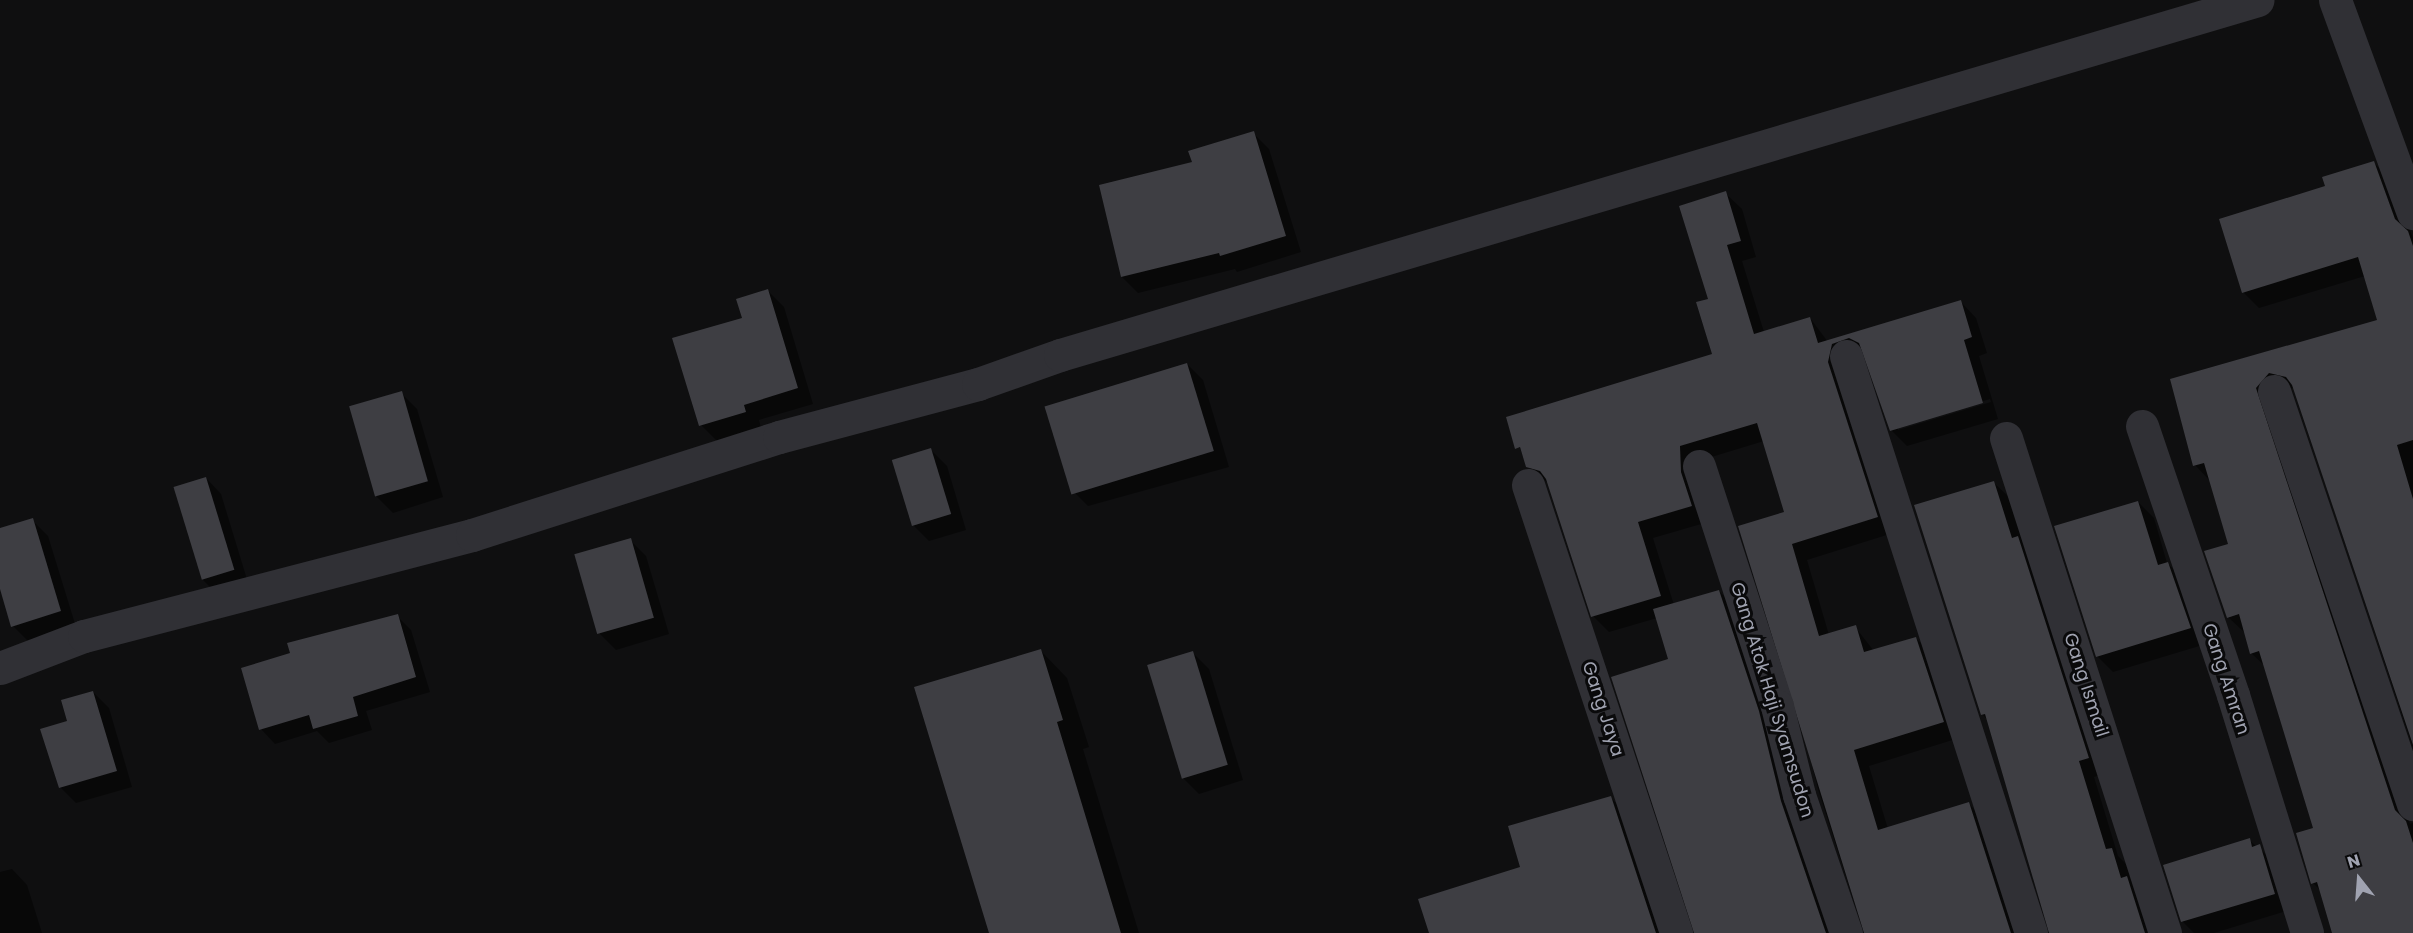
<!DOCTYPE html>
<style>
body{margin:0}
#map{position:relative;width:2413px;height:933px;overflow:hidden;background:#0f0f10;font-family:Poppins,sans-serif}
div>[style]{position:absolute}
.shadow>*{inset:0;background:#0007}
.building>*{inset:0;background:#3e3e43;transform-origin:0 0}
.minor>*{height:33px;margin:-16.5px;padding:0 16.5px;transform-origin:16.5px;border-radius:16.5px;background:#303035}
span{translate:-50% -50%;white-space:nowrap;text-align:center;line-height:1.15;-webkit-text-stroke:6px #0a0a0b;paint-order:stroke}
.street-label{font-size:18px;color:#a0a3b1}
.north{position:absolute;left:2329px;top:849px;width:60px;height:60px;-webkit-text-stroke:4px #0a0a0b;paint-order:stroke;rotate:343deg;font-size:16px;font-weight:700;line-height:24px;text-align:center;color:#a0a3b1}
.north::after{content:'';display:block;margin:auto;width:21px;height:27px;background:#a0a3b1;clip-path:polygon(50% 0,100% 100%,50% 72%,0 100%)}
</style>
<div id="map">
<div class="shadow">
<div style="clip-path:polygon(1253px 133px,1269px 149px,1301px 252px,1237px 272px,1235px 269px,1138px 293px,1122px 277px,1194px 164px)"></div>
<div style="clip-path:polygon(2374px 163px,2390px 179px,2413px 238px,2413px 748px,2294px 388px,2284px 389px,2272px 414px,2410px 824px,2413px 823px,2413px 874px,2329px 899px,2313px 883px,2315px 829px,2266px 667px,2251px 653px,2245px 633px,2228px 617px,2230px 545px,2211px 482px,2195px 465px,2171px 380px,2379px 321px,2365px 276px,2259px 308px,2243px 292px,2327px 187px)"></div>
<div style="clip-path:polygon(evenodd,1725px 193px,1742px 209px,1756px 257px,1742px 261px,1764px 332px,1810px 318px,1828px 342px,1960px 301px,1976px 318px,1987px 353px,1979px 356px,1998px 419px,1907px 446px,1891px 430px,1864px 354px,1847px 360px,1893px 533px,1807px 560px,1829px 635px,1855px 627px,1874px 651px,1916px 638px,1932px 655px,1959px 738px,1869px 766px,1888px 829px,1969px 804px,1985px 820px,2021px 933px,1864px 933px,1818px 789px,1796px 700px,1786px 513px,1764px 441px,1695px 462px,1708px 522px,1653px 538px,1674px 605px,1719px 591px,1735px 607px,1836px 933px,1695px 933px,1669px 660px,1657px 618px,1609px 632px,1593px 616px,1549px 484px,1527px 466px,1508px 418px,1714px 355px,1710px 300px,1725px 193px,1990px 399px,1991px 402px,1898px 430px,1898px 427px,1990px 399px)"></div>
<div style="clip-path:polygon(768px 291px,784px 307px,813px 404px,759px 420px,761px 428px,717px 441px,701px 425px,744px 319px)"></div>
<div style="clip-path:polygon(1187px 364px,1203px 380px,1229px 467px,1088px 506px,1072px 490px)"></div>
<div style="clip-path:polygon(401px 393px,417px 409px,443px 497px,393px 513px,377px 497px,351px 408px)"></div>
<div style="clip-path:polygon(931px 450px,947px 466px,966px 530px,929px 541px,913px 525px)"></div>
<div style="clip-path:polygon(206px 478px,221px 494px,249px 586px,218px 595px,202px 579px)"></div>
<div style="clip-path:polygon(1993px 482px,2010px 498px,2104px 774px,2094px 777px,2118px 856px,2127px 865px,2155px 933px,2051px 933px,1989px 721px,1982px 714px)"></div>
<div style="clip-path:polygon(2138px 502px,2154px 518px,2167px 563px,2184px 579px,2206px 644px,2113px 672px,2097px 656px)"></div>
<div style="clip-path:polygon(32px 520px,48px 536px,76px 627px,29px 642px,13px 626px,0 584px,0 530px)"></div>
<div style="clip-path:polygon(630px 540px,646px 556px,669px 634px,616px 650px,600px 634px)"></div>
<div style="clip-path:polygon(397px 616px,411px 630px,430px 692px,366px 711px,372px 730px,329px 743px,317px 731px,275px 744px,261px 729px)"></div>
<div style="clip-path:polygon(1040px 650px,1067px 678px,1089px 747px,1083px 749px,1139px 933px,991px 933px)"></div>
<div style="clip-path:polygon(1193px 653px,1209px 669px,1243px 780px,1199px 794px,1183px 778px)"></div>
<div style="clip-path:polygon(93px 692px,109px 708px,132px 787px,76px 803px,60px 787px,69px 722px)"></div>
<div style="clip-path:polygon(1611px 798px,1627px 814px,1666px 933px,1430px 933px,1522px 868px)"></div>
<div style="clip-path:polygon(2249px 840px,2275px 862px,2290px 910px,2214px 933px,2194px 933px,2183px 922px,2165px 866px)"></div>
<div style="clip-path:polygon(12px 869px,27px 885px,42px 933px,0 933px,0 872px)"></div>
</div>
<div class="building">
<div style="clip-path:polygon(1254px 131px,1286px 236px,1220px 256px,1219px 253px,1121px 277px,1099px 185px,1192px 162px,1188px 151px)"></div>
<div style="clip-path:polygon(2374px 161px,2395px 219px,2408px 231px,2413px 246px,2413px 440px,2397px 445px,2413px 499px,2413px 745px,2292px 385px,2286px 377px,2269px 373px,2256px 388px,2395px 810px,2406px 821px,2413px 843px,2413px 933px,2332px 933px,2317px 882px,2311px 884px,2296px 833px,2313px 828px,2259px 651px,2250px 654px,2239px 614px,2227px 618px,2204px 551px,2228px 544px,2204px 463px,2193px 466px,2170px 379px,2377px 320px,2358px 257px,2242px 293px,2219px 219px,2325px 186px,2322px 177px)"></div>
<div style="clip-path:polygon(1726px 191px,1741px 241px,1727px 245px,1754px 334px,1810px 317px,1818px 343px,1961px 300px,1972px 337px,1964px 340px,1983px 403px,1890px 431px,1859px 343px,1849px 338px,1832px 344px,1828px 362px,1878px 517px,1792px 544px,1819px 636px,1856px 625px,1864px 652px,1916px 637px,1944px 722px,1854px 750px,1878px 830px,1969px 802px,2011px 933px,1864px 933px,1738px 526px,1784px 512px,1757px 423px,1680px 446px,1681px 472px,1692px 506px,1638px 522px,1661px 596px,1591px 617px,1546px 479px,1540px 471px,1526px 467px,1520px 447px,1515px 449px,1506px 417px,1712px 354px,1696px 302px,1708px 299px,1679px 206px)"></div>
<div style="clip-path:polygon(768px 289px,798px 388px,744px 405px,746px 412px,699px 426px,672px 338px,742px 318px,736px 299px)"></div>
<div style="left:1187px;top:363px;width:92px;height:149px;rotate:73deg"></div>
<div style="left:402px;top:391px;width:94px;height:55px;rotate:74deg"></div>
<div style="left:931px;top:448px;width:69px;height:41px;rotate:73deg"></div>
<div style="left:206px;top:477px;width:97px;height:34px;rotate:73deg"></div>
<div style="clip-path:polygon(1994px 481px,2012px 538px,2018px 536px,2089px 758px,2079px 761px,2106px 849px,2112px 848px,2121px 878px,2127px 876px,2145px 933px,2049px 933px,1985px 714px,1981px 715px,1914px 505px)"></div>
<div style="clip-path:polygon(2138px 501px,2158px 565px,2168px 562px,2191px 628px,2096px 657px,2054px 526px)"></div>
<div style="clip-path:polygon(33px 518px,61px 611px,11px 627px,0 589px,0 528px)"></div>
<div style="left:631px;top:538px;width:83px;height:59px;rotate:74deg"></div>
<div style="clip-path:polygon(1719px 590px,1759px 711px,1781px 801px,1826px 933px,1694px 933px,1611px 677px,1668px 659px,1653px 609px)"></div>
<div style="clip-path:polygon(398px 614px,416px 677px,353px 697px,358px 716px,313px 729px,309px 715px,259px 730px,241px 668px,290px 653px,287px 643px)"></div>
<div style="clip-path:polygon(1041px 649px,1063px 720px,1057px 722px,1121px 933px,989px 933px,914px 687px)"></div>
<div style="left:1193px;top:651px;width:119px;height:48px;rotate:73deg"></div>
<div style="clip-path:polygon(93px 691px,117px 771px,59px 788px,40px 729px,67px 721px,61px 700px)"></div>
<div style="clip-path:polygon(1611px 796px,1656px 933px,1429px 933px,1418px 899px,1520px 867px,1508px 826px)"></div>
<div style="clip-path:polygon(2250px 838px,2252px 847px,2260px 844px,2275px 894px,2181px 922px,2163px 865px)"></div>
</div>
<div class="minor">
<div style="left:2335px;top:0;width:227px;rotate:69.9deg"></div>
<div style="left:1846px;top:356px;width:606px;rotate:72.22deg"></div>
<div style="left:2274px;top:391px;width:436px;rotate:71.4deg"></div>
<div style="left:2142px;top:426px;width:284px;rotate:71.3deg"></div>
<div style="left:2233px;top:695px;width:249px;rotate:72.7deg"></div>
<div style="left:2006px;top:438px;width:520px;rotate:72.19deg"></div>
<div style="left:1699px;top:466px;width:252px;rotate:72deg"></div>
<div style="left:1777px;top:706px;width:92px;rotate:76.1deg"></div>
<div style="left:1799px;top:795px;width:146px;rotate:71.2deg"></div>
<div style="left:1528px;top:485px;width:472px;rotate:71.7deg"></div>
<div style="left:0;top:668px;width:90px;rotate:-20.9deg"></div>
<div style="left:84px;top:636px;width:401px;rotate:-14.6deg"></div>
<div style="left:472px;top:535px;width:322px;rotate:-17.7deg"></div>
<div style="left:779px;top:437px;width:206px;rotate:-14.9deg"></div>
<div style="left:978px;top:384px;width:87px;rotate:-19.5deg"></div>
<div style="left:1060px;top:355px;width:1249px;rotate:-16.51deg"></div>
</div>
<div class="street-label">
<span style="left:2226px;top:679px;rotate:72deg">Gang Amran</span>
<span style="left:2086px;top:685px;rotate:72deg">Gang Ismail</span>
<span style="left:1772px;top:700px;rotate:73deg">Gang Atok Haji Syamsudon</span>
<span style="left:1603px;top:709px;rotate:72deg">Gang Jaya</span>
</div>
<div class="north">N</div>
</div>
